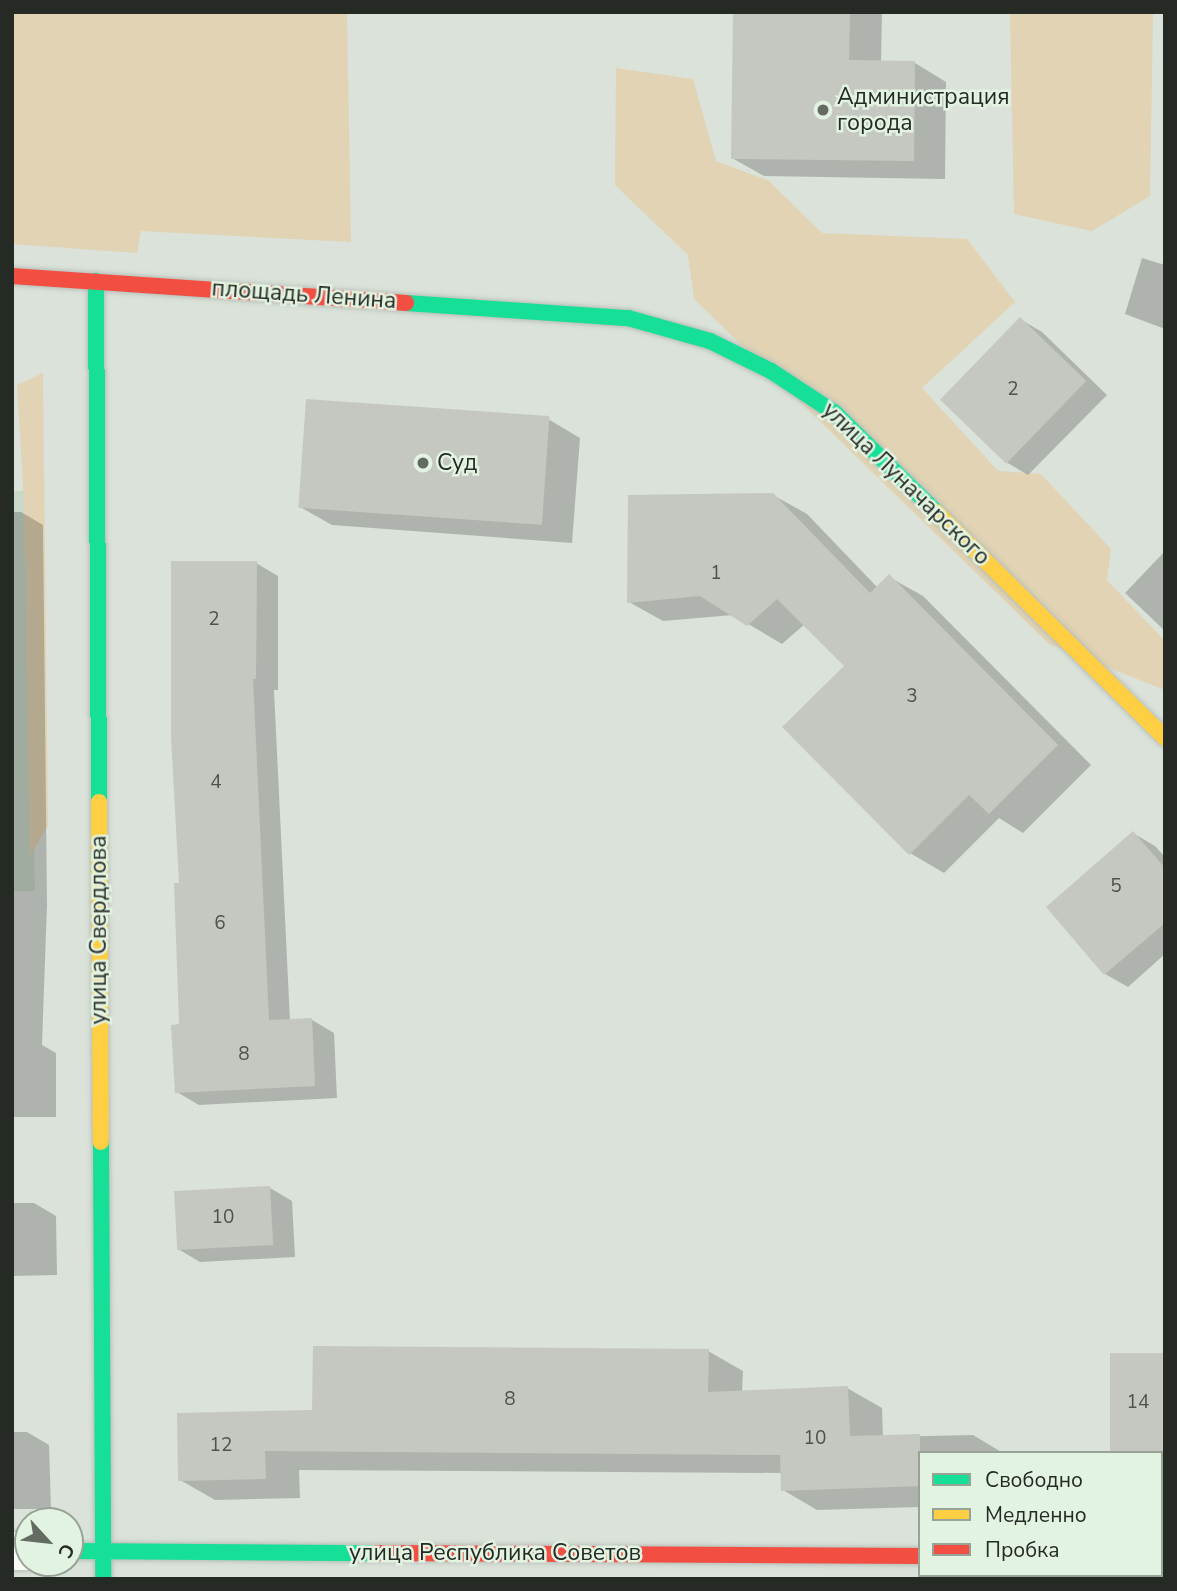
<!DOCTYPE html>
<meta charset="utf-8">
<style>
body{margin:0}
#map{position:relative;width:1177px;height:1591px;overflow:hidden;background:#dae2d9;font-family:"Nunito Sans",sans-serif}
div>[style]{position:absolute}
.built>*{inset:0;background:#c9d8c8}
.green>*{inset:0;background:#e1d3b3}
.shadow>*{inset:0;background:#0003}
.building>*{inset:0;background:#c5c8c0;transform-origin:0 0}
.roads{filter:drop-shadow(0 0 2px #b8beb8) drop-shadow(0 0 2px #b8beb8)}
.street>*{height:38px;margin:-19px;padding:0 19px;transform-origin:19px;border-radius:19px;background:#f9fbf9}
.fast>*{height:16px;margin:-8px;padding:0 8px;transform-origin:8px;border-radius:8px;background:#16e098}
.slow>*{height:16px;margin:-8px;padding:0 8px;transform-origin:8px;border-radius:8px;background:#ffcf43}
.jam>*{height:16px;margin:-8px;padding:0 8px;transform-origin:8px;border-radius:8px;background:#f24e42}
.dots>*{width:19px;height:19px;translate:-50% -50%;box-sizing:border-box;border:4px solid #e3f3e2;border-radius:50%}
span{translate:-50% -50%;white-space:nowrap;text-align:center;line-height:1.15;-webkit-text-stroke:5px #e3f3e2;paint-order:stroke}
.number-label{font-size:19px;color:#4d524b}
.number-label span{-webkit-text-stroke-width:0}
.poi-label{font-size:23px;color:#252b24}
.left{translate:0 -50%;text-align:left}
.street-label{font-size:23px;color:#252b24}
.frame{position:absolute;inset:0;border:14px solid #252b24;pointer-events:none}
.legend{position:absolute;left:918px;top:1451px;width:245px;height:126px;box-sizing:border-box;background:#e3f3e2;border:2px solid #97a396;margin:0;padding:9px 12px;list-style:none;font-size:21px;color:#252b24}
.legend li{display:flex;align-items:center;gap:14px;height:35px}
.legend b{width:35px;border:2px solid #97a396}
.north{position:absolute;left:14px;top:1507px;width:70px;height:70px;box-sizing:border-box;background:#e3f3e2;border:2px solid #97a396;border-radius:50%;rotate:117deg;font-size:19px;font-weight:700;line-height:28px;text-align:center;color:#252b24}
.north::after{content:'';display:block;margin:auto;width:24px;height:32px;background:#646b63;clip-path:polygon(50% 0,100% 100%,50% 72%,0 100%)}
</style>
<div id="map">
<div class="built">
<div style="clip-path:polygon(12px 491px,28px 491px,35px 891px,12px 891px)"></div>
</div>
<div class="green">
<div style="clip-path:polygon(12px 12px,347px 12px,351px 242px,141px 231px,137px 253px,12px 244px)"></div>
<div style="clip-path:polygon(1010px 12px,1153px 12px,1150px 196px,1092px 231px,1014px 214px)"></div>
<div style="clip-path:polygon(616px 68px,693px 79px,716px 161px,769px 181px,822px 233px,967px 239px,1015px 302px,922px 388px,998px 471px,1041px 474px,1111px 549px,1107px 580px,1165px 641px,1165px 690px,1049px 644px,694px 299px,688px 255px,615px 185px)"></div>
<div style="clip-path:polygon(43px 373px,48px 826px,30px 856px,24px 503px,17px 385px)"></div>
</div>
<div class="shadow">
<div style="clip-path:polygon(735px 12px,882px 12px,881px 63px,915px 63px,946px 82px,945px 179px,764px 176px,732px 158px)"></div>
<div style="clip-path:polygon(1142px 258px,1165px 265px,1165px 329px,1125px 314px)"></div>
<div style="clip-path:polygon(1020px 319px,1042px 332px,1107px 395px,1028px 475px,1006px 462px)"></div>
<div style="clip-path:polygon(548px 419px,580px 438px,572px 543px,332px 525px,300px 507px)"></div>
<div style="clip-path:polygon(773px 495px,807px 514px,878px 588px,889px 577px,923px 596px,1091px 765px,1023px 833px,999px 818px,944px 873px,910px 853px,846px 666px,805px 624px,782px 644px,733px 615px,663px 621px,629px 602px)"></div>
<div style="clip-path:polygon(12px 512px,21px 512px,43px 525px,47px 905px,42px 1045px,56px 1053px,56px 1117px,12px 1117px)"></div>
<div style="clip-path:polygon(1165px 551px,1165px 631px,1125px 593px)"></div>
<div style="clip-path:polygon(256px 563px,278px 576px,278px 690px,274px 690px,290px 1021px,312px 1020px,334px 1033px,337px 1098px,199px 1105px,177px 1092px,181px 1026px,181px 885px)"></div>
<div style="clip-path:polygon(1133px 833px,1155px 846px,1165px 857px,1165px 954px,1128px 987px,1105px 974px,1048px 907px)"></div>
<div style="clip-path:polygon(270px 1188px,292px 1201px,295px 1257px,200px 1262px,178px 1249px)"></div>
<div style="clip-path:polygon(12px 1203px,34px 1203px,56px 1216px,57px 1275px,12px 1276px)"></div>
<div style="clip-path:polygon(708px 1351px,743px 1371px,742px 1392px,847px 1388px,882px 1408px,883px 1437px,973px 1435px,1003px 1453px,920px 1453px,920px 1507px,817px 1510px,783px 1490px,783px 1473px,299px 1470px,300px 1498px,215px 1500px,180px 1480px,314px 1411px)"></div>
<div style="clip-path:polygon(1165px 1355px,1165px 1511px,1161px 1511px,1161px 1453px)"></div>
<div style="clip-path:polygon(12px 1432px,27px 1432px,49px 1445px,51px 1509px,12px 1509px)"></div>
</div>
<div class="building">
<div style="clip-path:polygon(733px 12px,850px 12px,849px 60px,915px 61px,914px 161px,731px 159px)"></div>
<div style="left:1020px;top:317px;width:92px;height:115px;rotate:44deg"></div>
<div style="left:306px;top:399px;width:244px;height:109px;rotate:4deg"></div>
<div style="clip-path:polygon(773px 493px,870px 593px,889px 574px,1058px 745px,989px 814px,969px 795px,909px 855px,782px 727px,844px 666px,777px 599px,747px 626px,700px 596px,627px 603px,628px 495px)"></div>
<div style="clip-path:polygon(171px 561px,257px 561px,256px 679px,253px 679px,269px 1020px,312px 1018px,315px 1086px,175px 1093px,171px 1025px,179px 1024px,174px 883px,179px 883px,171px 737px)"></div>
<div style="clip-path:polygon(1133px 831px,1165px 868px,1165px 923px,1104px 975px,1046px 907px)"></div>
<div style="left:270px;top:1186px;width:59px;height:96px;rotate:87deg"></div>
<div style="clip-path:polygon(313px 1346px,709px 1349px,708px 1392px,848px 1386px,850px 1436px,920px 1434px,920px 1486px,781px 1491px,780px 1455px,265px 1451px,266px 1479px,178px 1481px,177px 1413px,312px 1410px)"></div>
<div style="left:1165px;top:1353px;width:100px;height:55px;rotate:90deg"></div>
</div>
<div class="roads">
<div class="street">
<div style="left:12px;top:1551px;width:16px"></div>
<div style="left:1161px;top:1558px;width:4px"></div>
</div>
<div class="fast">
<div style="left:96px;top:281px;width:521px;rotate:89.67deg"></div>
<div style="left:406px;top:303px;width:223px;rotate:3.9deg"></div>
<div style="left:628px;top:318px;width:85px;rotate:15.7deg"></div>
<div style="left:710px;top:341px;width:68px;rotate:26.2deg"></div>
<div style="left:771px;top:371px;width:77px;rotate:33.3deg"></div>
<div style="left:835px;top:413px;width:141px;rotate:44.4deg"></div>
<div style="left:101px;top:1142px;width:437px;rotate:89.7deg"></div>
<div style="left:70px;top:1551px;width:305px;rotate:0.4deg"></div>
</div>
<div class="slow">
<div style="left:936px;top:512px;width:322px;rotate:44.6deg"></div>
<div style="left:99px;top:802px;width:340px;rotate:89.7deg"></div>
</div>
<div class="jam">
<div style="left:12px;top:276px;width:395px;rotate:3.9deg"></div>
<div style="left:375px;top:1553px;width:545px;rotate:0.32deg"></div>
</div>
</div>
<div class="dots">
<div style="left:823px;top:110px;background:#646b63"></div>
<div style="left:423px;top:463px;background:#646b63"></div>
</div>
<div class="number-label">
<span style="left:1013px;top:390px">2</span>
<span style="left:716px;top:574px">1</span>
<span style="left:214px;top:620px">2</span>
<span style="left:912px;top:697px">3</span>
<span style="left:216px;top:783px">4</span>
<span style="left:1116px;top:887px">5</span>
<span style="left:220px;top:924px">6</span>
<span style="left:244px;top:1055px">8</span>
<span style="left:223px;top:1218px">10</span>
<span style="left:510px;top:1400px">8</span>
<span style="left:1138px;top:1403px">14</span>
<span style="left:815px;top:1439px">10</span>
<span style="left:221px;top:1446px">12</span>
</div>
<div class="poi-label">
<span class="left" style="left:837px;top:110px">Администрация<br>города</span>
<span class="left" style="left:437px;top:463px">Суд</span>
</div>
<div class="street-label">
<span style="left:304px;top:295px;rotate:4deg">площадь Ленина</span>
<span style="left:906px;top:484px;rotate:44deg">улица Луначарского</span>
<span style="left:99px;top:930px;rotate:-90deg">улица Свердлова</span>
<span style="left:495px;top:1553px">улица Республика Советов</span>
</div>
<div class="frame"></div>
<ul class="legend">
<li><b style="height:9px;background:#16e098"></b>Свободно</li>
<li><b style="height:9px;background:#ffcf43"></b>Медленно</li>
<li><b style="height:9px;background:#f24e42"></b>Пробка</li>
</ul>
<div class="north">С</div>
</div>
